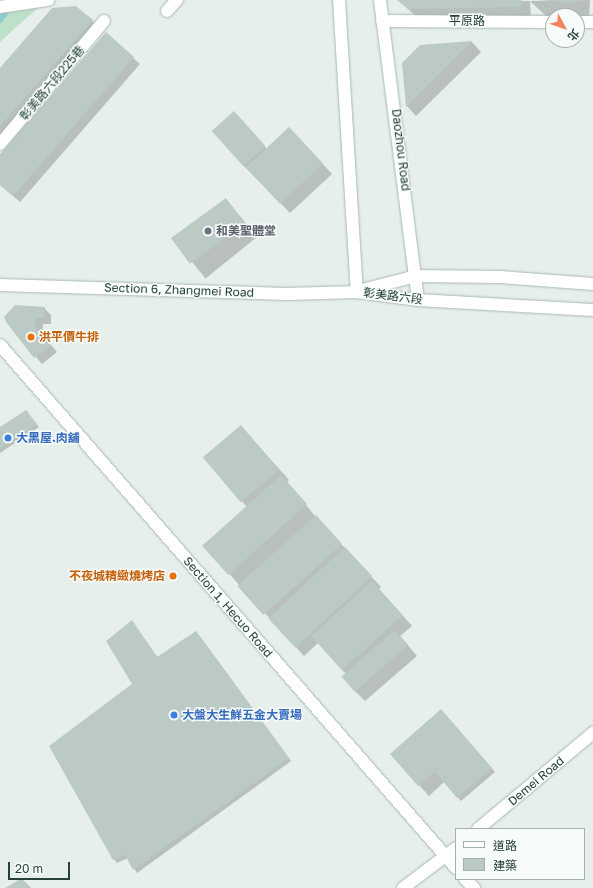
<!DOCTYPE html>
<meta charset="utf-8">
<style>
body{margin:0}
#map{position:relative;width:593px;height:888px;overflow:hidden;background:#e6efeb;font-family:"Golos Text","Noto Sans TC",sans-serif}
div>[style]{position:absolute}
.green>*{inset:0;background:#bfe0c8}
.shadow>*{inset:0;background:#0003;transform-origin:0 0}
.stream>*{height:6px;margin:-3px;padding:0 3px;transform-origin:3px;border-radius:3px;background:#8ec9d4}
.building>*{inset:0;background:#bbcac4;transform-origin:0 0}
.roads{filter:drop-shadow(0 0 1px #a8b8b2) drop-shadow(0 0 1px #a8b8b2)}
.service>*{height:12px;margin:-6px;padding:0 6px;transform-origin:6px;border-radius:6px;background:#fff}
.minor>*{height:12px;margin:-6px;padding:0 6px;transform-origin:6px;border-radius:6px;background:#fff}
.tertiary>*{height:12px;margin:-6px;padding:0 6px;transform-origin:6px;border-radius:6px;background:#fff}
.secondary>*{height:12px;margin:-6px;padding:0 6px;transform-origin:6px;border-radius:6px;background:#fff}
.dots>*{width:11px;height:11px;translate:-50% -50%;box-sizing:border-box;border:2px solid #f7fbf9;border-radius:50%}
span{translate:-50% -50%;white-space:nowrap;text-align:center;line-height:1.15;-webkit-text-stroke:3px #f7fbf9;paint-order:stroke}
.street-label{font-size:12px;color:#24423a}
.worship-label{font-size:12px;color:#5b616d;font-weight:700}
.left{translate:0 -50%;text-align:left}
.food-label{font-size:12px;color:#c56008;font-weight:700}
.right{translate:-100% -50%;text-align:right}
.shop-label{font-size:12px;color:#366cbe;font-weight:700}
.legend{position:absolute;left:455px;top:828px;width:130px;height:52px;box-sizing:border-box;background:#f7fbf9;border:1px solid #a3b1ad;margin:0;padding:5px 7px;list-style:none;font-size:12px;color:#24423a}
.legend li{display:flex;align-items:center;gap:8px;height:20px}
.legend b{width:20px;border:1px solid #a3b1ad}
.north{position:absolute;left:545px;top:8px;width:40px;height:40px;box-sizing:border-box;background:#f7fbf9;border:1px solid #a3b1ad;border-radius:50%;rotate:130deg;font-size:11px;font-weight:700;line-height:16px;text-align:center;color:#24423a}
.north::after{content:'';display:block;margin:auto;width:14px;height:18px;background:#f4845f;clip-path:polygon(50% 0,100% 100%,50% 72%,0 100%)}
.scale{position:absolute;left:8px;top:862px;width:62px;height:18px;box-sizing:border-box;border:2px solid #24423a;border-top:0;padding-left:5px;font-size:12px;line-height:14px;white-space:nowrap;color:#24423a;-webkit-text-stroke:3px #f7fbf9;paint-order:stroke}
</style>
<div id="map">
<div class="green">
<div style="clip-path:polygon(38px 8px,14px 29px,0 42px,0 13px)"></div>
</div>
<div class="shadow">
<div style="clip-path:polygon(398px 0,530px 1px,590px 0,589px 20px,577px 16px,547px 17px,530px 1px,531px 17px,419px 19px)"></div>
<div style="clip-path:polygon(92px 21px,99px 28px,0 141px,0 69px)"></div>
<div style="clip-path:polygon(472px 42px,481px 52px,416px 116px,407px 106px,420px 46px)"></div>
<div style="clip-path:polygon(133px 58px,140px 64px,20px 202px,0 185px,0 155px)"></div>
<div style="clip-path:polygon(241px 119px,267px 149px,299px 138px,332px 174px,290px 213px,243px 165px)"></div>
<div style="left:226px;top:199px;width:49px;height:66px;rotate:51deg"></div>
<div style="clip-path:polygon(44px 308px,51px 315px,51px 324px,43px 324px,42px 335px,57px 352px,42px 364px,7px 322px)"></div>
<div style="clip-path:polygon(26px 411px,39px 427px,0 453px,0 429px)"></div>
<div style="clip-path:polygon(241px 426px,289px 480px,287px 482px,315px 516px,381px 587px,379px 589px,412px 626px,400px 636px,417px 656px,365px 701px,355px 691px,346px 674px,318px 643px,304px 656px,203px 545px,247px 507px,204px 457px)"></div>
<div style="clip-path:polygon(132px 622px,158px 658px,199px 635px,291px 761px,137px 873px,128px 858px,117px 863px,114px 859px,133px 684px)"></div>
<div style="clip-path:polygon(444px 714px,495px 772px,461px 801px,444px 782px,429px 796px,391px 754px)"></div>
<div style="clip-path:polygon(22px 879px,31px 888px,7px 888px)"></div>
</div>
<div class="stream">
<div style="left:0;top:20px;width:17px;rotate:-54deg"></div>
</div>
<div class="building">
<div style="clip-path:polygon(397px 0,521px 0,521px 7px,408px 9px)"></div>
<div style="clip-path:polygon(539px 0,573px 0,573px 3px)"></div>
<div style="clip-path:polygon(76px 6px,93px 20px,0 126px,0 68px,52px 8px)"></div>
<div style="clip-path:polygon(106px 32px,134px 57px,13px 196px,0 185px,0 154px)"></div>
<div style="clip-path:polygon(472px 41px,406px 107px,402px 63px,420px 45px)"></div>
<div style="left:234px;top:111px;width:47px;height:30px;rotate:48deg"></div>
<div style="left:289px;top:127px;width:50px;height:59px;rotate:47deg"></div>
<div style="left:226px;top:198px;width:32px;height:68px;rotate:54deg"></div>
<div style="clip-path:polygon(15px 305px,45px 307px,44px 318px,36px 318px,35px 328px,51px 345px,34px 358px,6px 322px,4px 317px)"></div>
<div style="clip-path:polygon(26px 410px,37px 424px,0 448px,0 427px)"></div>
<div style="left:241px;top:425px;width:59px;height:50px;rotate:50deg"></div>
<div style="left:281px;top:475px;width:39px;height:106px;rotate:48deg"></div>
<div style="left:316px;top:515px;width:39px;height:106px;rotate:48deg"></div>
<div style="left:345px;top:547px;width:40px;height:105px;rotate:47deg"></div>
<div style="left:372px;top:581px;width:46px;height:82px;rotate:48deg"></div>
<div style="clip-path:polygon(132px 620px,157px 657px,196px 631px,289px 758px,133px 870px,125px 855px,113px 860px,49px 746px,132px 684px,106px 641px)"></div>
<div style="left:395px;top:630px;width:20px;height:71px;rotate:49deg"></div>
<div style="clip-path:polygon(441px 709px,492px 768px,457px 798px,435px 772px,418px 786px,390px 754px)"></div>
<div style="clip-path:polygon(22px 878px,28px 888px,5px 888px)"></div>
</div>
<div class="roads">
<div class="service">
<div style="left:167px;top:11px;width:15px;rotate:-48deg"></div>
<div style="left:0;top:144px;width:161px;rotate:-49.8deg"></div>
</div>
<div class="minor">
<div style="left:0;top:7px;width:49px;rotate:-8.3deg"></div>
<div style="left:382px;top:21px;width:171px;rotate:0.3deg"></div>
<div style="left:577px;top:22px;width:16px"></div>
</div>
<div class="tertiary">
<div style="left:339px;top:0;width:293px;rotate:86.5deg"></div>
<div style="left:380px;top:0;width:302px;rotate:82.8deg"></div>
<div style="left:0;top:285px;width:287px;rotate:1.8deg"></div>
<div style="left:287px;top:294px;width:70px;rotate:-1.6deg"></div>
<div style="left:357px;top:292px;width:62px;rotate:7.5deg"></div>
<div style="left:418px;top:300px;width:175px;rotate:3.3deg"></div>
<div style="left:362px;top:290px;width:56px;rotate:-14.5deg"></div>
<div style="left:416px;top:276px;width:85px;rotate:0.7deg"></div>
<div style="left:501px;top:277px;width:92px;rotate:4.4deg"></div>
<div style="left:0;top:345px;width:694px;rotate:48.92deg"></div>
<div style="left:465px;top:879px;width:13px;rotate:45deg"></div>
</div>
<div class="secondary">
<div style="left:478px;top:829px;width:150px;rotate:-39.9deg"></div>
<div style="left:403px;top:888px;width:66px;rotate:-37deg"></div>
</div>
</div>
<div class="dots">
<div style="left:208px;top:231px;background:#6b7280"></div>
<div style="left:31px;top:337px;background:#e8710a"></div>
<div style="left:8px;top:438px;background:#3f7fe0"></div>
<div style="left:173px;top:576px;background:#e8710a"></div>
<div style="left:174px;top:715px;background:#3f7fe0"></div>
</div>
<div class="street-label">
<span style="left:467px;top:21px">平原路</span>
<span style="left:52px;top:83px;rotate:-50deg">彰美路六段225巷</span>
<span style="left:401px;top:150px;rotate:83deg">Daozhou Road</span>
<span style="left:179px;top:290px;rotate:2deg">Section 6, Zhangmei Road</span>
<span style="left:393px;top:296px;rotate:7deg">彰美路六段</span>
<span style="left:228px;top:607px;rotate:49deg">Section 1, Hecuo Road</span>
<span style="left:536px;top:781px;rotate:-40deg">Demei Road</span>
</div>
<div class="worship-label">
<span class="left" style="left:216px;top:231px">和美聖體堂</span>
</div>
<div class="food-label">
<span class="left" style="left:39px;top:337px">洪平價牛排</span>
<span class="right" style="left:165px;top:576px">不夜城精緻燒烤店</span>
</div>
<div class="shop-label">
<span class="left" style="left:16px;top:438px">大黑屋.肉舖</span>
<span class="left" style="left:182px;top:715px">大盤大生鮮五金大賣場</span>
</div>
<ul class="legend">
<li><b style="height:5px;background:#fff"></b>道路</li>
<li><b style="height:11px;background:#bbcac4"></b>建築</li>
</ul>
<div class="north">北</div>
<div class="scale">20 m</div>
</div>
